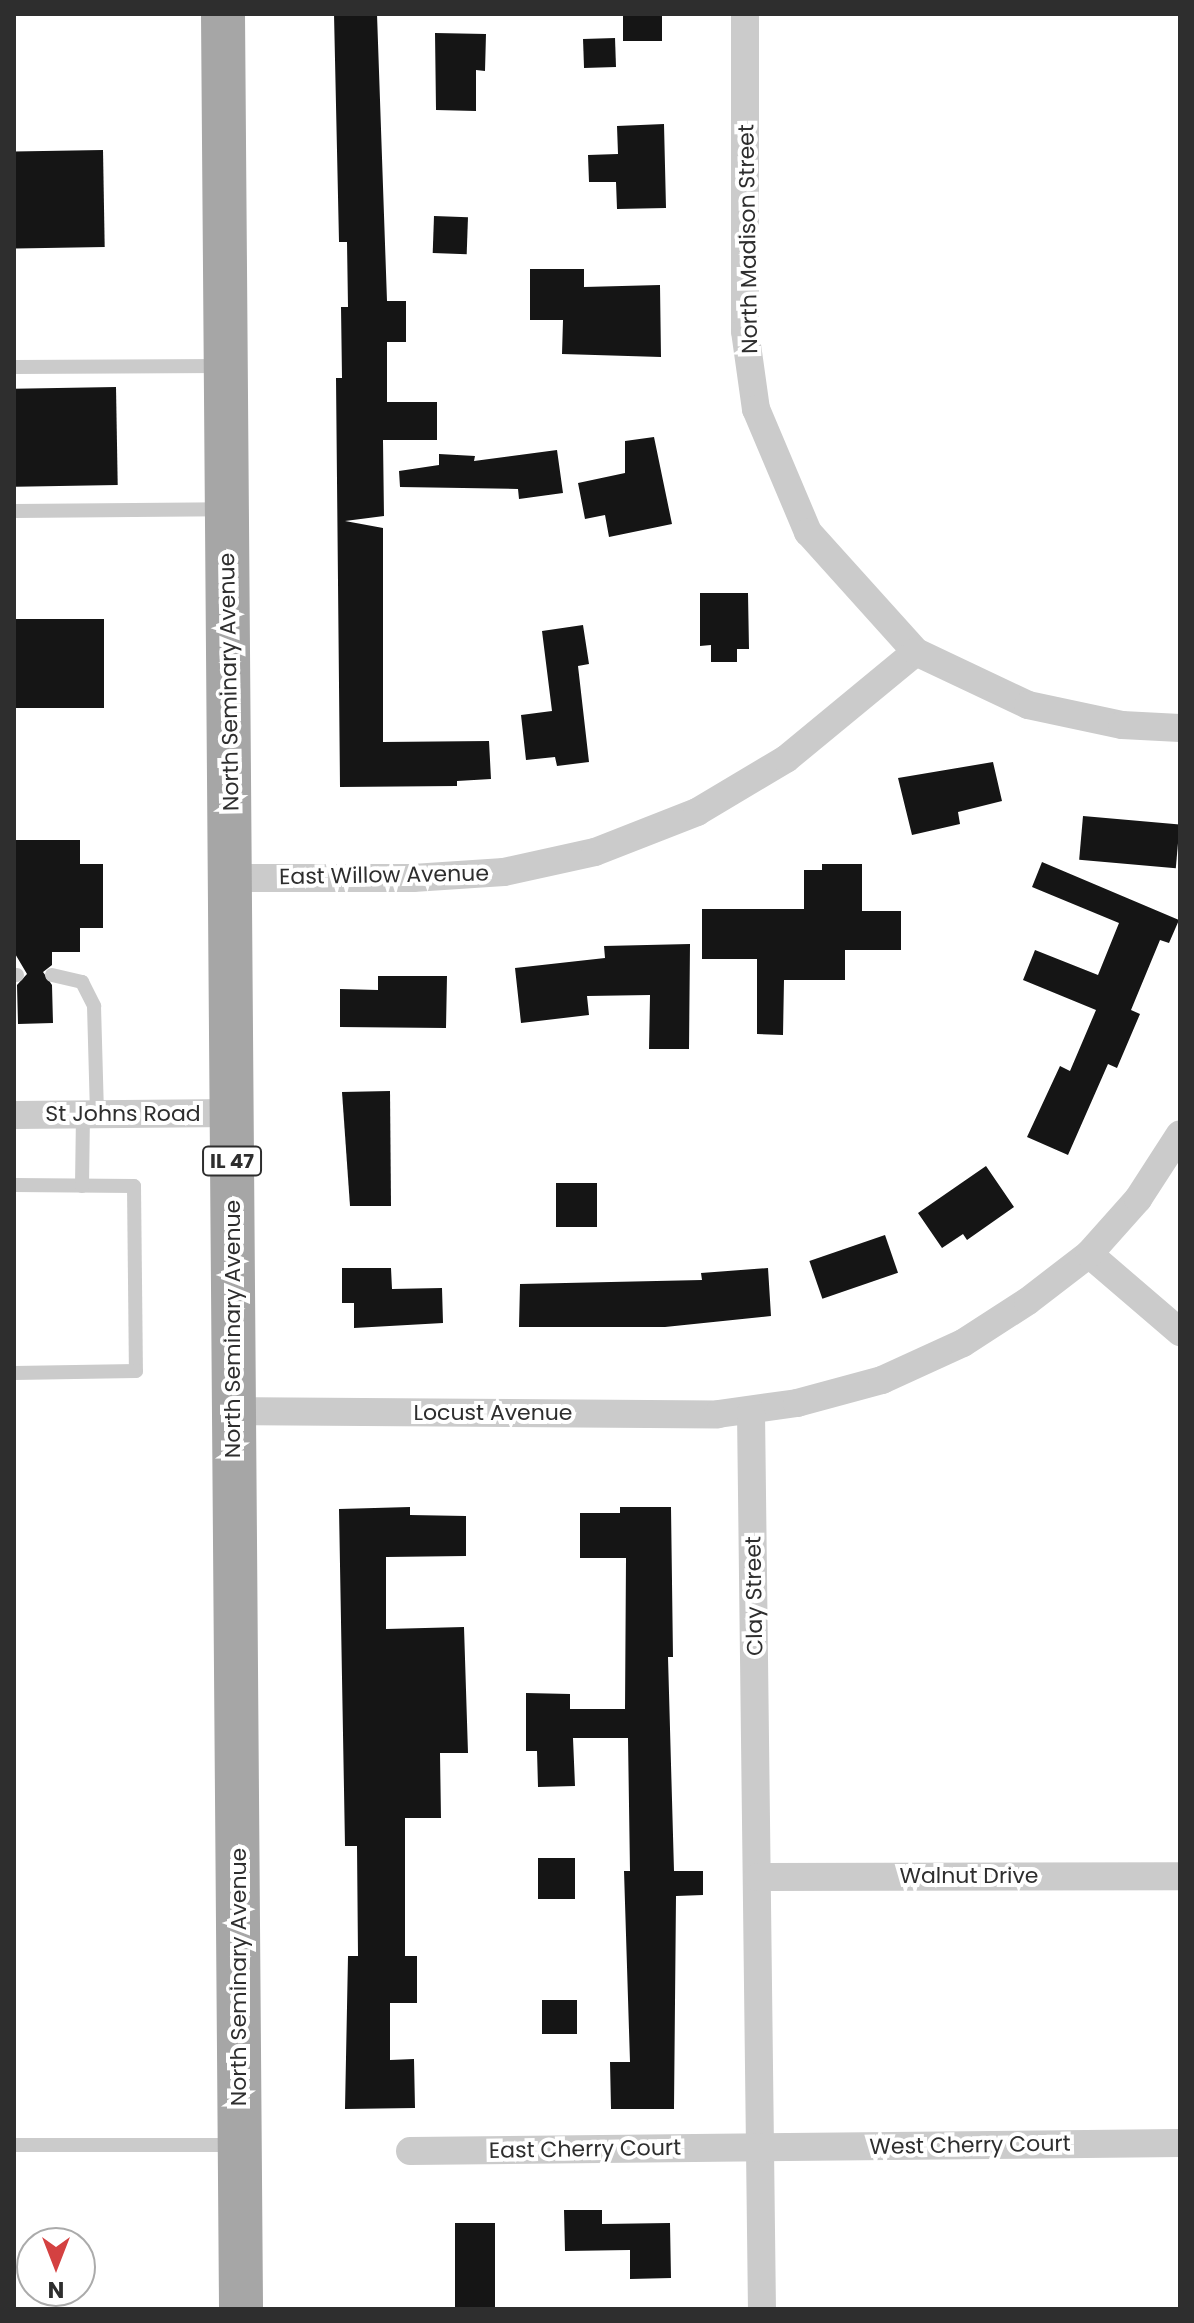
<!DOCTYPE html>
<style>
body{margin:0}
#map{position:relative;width:1194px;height:2323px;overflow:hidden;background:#fff;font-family:Poppins,sans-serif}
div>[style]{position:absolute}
.building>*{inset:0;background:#151515;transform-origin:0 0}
.lane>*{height:14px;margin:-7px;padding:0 7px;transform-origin:7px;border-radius:7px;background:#cbcbcb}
.street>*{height:28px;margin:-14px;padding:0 14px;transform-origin:14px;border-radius:14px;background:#cbcbcb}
.primary>*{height:44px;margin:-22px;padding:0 22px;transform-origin:22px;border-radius:22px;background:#a6a6a6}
span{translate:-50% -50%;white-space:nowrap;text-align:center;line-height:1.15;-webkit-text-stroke:8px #fff;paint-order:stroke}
.shield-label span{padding:2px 6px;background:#fff;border:2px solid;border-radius:6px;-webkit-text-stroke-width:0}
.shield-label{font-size:20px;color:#2e2e2e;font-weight:700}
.street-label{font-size:22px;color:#2e2e2e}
.frame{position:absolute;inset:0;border:16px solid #2e2e2e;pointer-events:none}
.north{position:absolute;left:16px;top:2227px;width:80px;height:80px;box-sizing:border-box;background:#fff;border:2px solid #ababab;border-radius:50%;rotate:180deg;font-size:22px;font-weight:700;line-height:32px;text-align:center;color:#2e2e2e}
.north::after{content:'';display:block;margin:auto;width:28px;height:36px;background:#d44141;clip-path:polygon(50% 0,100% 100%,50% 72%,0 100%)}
</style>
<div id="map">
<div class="building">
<div style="clip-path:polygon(334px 14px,377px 14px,387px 301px,406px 301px,406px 342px,387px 342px,387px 402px,437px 402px,437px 440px,383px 440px,384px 516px,345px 521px,383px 528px,383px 742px,489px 741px,491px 779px,457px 781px,457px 786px,340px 787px,336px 378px,342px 378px,341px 307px,348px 307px,347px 242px,339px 242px)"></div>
<div style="left:623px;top:14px;width:39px;height:27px"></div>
<div style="clip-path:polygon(435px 33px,486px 34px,485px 71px,476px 70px,476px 111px,436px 110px)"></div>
<div style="left:615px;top:38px;width:29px;height:32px;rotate:88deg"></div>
<div style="clip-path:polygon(664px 124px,666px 208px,617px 209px,616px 182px,589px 182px,588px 155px,618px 154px,617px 126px)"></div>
<div style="left:103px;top:150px;width:97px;height:89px;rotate:89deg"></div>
<div style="left:434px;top:216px;width:34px;height:37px;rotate:2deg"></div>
<div style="clip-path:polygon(530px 269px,584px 269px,584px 287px,660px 285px,661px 357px,562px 354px,563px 320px,530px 320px)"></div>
<div style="left:116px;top:387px;width:98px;height:102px;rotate:89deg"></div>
<div style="clip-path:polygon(654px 437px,672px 524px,609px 537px,605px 515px,585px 519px,578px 483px,625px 473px,625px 441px)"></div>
<div style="clip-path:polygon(557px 450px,563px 493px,519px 499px,518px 489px,400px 487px,399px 471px,439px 465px,439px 454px,475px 456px,474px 461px)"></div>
<div style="clip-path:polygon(700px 593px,748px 593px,749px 649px,737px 649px,737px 662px,711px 662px,711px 645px,700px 646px)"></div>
<div style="left:14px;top:619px;width:90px;height:89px"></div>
<div style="clip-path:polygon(583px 625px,589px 664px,578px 666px,589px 762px,557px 766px,555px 757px,526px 760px,521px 715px,552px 711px,542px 631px)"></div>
<div style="clip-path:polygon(993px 762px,1002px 801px,958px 812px,960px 824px,912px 835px,898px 778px)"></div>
<div style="left:1083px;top:816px;width:97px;height:44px;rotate:5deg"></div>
<div style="clip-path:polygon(14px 840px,80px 840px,80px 864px,103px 864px,103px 928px,80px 928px,80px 952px,52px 952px,52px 965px,43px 972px,52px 985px,53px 1023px,18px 1024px,17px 985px,27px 974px,14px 952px)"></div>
<div style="clip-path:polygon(1042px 862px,1179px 920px,1169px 943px,1160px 940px,1131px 1010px,1140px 1014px,1117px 1068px,1108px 1064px,1068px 1155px,1027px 1137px,1060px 1066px,1070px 1071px,1096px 1010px,1023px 980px,1035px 950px,1098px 975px,1119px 923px,1032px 887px)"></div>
<div style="clip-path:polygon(822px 864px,862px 864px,862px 911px,901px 911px,901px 950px,845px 950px,845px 980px,784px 980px,783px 1035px,757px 1034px,757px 959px,702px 959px,702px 909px,804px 909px,804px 870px,822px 870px)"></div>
<div style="clip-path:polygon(690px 944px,689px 1049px,649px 1049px,650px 995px,587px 996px,589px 1015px,521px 1023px,515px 968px,605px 958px,604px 946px)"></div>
<div style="clip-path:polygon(378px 976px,447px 976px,446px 1028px,340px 1027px,340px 989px,378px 990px)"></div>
<div style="clip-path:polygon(390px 1091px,391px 1206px,350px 1206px,342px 1092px)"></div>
<div style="clip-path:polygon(986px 1166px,1014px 1207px,967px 1240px,963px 1234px,942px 1248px,918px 1213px)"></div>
<div style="left:556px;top:1183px;width:41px;height:44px"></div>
<div style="left:885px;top:1235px;width:40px;height:80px;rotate:71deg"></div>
<div style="clip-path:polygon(342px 1268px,391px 1268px,392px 1289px,442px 1288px,443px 1323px,354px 1328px,354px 1303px,342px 1303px)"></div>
<div style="clip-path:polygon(768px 1268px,771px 1316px,665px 1327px,519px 1327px,520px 1284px,702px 1280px,701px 1273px)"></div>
<div style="clip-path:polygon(410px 1507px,410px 1515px,466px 1516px,466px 1556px,386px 1557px,386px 1629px,464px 1627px,468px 1753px,440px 1753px,441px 1818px,405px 1818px,405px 1956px,417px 1956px,417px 2003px,390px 2003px,390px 2060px,414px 2059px,415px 2108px,345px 2109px,348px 1956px,358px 1956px,357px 1846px,345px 1846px,339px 1509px)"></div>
<div style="clip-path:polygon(620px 1507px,671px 1507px,673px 1657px,668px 1657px,674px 1871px,703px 1871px,703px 1895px,676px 1896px,674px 2109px,611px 2109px,610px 2062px,630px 2062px,624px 1871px,630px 1871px,628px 1738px,573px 1738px,575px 1786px,538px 1787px,537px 1751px,526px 1751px,526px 1693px,570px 1694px,570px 1709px,625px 1709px,626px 1558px,580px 1558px,580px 1513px,620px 1513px)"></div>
<div style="left:575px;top:1858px;width:41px;height:37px;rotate:90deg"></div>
<div style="left:542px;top:2000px;width:35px;height:34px"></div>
<div style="clip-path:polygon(564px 2210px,602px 2210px,602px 2224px,670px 2223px,671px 2278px,630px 2279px,630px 2250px,565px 2251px)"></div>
<div style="left:455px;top:2223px;width:40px;height:86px"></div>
</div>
<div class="lane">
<div style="left:14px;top:367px;width:208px;rotate:-0.3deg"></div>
<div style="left:14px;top:511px;width:209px;rotate:-0.5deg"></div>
<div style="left:14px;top:975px;width:3px"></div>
<div style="left:52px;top:975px;width:31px;rotate:13deg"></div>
<div style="left:82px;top:982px;width:27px;rotate:63deg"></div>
<div style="left:94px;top:1006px;width:109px;rotate:88.4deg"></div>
<div style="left:14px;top:1185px;width:120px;rotate:0.5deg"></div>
<div style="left:134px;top:1186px;width:185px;rotate:89.4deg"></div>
<div style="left:136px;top:1371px;width:122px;rotate:179.1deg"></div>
<div style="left:82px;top:1186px;width:71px;rotate:-89.2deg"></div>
<div style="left:14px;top:2145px;width:222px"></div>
</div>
<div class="street">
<div style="left:745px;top:14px;width:317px;rotate:90deg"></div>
<div style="left:745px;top:331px;width:79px;rotate:82deg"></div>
<div style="left:756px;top:409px;width:134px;rotate:67.1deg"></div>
<div style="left:808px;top:532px;width:161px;rotate:48deg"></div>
<div style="left:231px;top:878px;width:182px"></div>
<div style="left:413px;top:878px;width:91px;rotate:-3.8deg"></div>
<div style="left:504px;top:872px;width:93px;rotate:-12.4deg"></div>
<div style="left:595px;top:852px;width:110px;rotate:-21.4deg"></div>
<div style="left:697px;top:812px;width:104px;rotate:-30.8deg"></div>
<div style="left:786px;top:759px;width:168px;rotate:-39.5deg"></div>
<div style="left:916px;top:652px;width:124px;rotate:25.3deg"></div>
<div style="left:1028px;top:705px;width:96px;rotate:12deg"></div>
<div style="left:1122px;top:725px;width:58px;rotate:3deg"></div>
<div style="left:14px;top:1115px;width:218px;rotate:-0.5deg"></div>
<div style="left:1089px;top:1254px;width:120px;rotate:40.6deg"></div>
<div style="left:234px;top:1411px;width:484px;rotate:0.4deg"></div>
<div style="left:718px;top:1414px;width:80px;rotate:-7.9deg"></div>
<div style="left:797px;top:1403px;width:88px;rotate:-15.1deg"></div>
<div style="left:882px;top:1380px;width:89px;rotate:-24.6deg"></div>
<div style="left:963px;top:1343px;width:77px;rotate:-32.9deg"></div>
<div style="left:1028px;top:1301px;width:77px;rotate:-37.6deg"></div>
<div style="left:1089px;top:1254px;width:74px;rotate:-48.3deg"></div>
<div style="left:1138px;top:1199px;width:77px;rotate:-57.1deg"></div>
<div style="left:751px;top:1412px;width:897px;rotate:89.3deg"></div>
<div style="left:758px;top:1877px;width:422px;rotate:-0.1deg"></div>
<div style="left:410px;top:2151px;width:770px;rotate:-0.6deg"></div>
</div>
<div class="primary">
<div style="left:223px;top:14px;width:2295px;rotate:89.55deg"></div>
</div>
<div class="shield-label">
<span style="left:232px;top:1161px">IL 47</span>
</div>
<div class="street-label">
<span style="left:748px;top:239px;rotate:-91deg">North Madison Street</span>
<span style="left:229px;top:682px;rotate:-91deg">North Seminary Avenue</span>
<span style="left:384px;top:875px;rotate:-1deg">East Willow Avenue</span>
<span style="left:123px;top:1114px">St Johns Road</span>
<span style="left:233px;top:1329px;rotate:-90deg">North Seminary Avenue</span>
<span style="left:493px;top:1413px">Locust Avenue</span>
<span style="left:754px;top:1596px;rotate:-91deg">Clay Street</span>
<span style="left:969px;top:1876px">Walnut Drive</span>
<span style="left:239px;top:1977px;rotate:-90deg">North Seminary Avenue</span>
<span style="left:970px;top:2145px;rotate:-1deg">West Cherry Court</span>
<span style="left:585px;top:2149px;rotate:-1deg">East Cherry Court</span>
</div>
<div class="frame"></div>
<div class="north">N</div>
</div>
